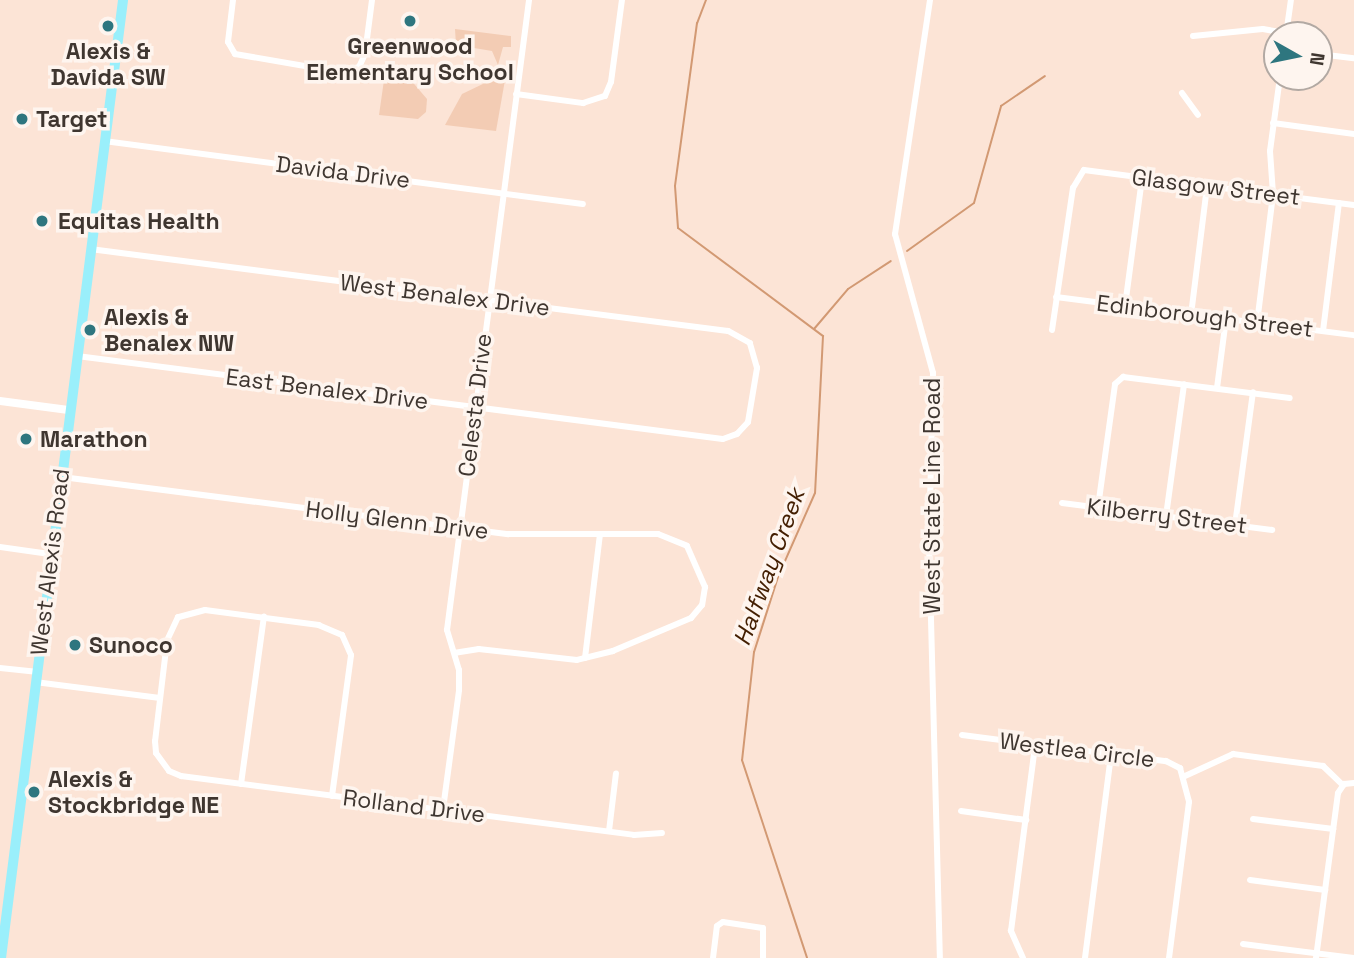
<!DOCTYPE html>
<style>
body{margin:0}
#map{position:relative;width:1354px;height:958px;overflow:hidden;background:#fce4d6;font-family:"Space Grotesk",sans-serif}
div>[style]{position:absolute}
.green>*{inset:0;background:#f3ccb4}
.stream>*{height:2px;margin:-1px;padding:0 1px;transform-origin:1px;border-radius:1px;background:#d29973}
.minor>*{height:6px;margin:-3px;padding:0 3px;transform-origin:3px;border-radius:3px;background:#fff}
.tertiary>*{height:8px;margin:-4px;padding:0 4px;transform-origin:4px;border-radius:4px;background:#fff}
.primary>*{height:10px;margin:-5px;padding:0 5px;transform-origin:5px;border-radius:5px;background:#9aeffb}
.dots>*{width:19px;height:19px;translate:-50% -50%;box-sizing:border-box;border:4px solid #fef5ef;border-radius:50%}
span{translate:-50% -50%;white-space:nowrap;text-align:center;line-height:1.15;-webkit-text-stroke:7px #fef5ef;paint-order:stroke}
.poi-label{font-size:23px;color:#3f3630;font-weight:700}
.left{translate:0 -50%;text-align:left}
.street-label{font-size:23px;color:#3f3630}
.water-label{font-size:24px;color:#431e01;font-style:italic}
.north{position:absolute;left:1263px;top:21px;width:70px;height:70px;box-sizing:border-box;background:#fef5ef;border:2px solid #b2a9a3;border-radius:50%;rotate:99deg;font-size:19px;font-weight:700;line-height:28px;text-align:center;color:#3f3630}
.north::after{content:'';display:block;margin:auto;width:24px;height:32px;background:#2e767f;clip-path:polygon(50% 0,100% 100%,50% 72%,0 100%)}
</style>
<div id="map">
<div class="green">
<div style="clip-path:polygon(455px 29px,511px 36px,511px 47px,503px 47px,498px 65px,492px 51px,456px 45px)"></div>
<div style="clip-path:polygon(386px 66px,409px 78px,427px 99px,426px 112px,418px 119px,379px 115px)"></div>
<div style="clip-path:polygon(505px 80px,496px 131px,445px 125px,462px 94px,487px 82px)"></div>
</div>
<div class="stream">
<div style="left:706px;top:0;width:25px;rotate:111deg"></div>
<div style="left:697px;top:23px;width:164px;rotate:97.7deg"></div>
<div style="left:675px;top:186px;width:42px;rotate:85.9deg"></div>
<div style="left:678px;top:228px;width:181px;rotate:36.7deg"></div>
<div style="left:823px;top:336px;width:157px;rotate:92.9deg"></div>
<div style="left:815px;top:493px;width:92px;rotate:113.8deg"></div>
<div style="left:778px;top:577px;width:79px;rotate:107.7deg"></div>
<div style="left:754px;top:652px;width:109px;rotate:96.3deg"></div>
<div style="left:742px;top:760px;width:208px;rotate:71.8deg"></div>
<div style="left:907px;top:251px;width:82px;rotate:-35.6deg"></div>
<div style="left:974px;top:203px;width:101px;rotate:-74.4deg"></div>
<div style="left:1001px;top:106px;width:53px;rotate:-34.3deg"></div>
<div style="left:814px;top:329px;width:52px;rotate:-49.6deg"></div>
<div style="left:848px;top:289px;width:51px;rotate:-33.1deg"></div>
</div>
<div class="minor">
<div style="left:233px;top:0;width:42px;rotate:96.8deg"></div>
<div style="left:228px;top:42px;width:14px;rotate:60deg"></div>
<div style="left:235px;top:54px;width:106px;rotate:9.8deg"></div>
<div style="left:339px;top:72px;width:21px;rotate:-14deg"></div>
<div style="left:359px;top:67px;width:14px;rotate:-65deg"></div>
<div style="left:365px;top:54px;width:54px;rotate:-82.6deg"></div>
<div style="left:930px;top:0;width:237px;rotate:98.5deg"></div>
<div style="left:895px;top:234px;width:144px;rotate:74.7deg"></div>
<div style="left:933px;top:373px;width:170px;rotate:91.3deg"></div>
<div style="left:929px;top:543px;width:415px;rotate:88.5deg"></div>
<div style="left:1286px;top:35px;width:35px;rotate:-82deg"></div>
<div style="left:1193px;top:36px;width:70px;rotate:-5.7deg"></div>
<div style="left:1263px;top:29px;width:23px;rotate:10deg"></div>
<div style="left:1319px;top:54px;width:35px;rotate:7deg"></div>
<div style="left:1182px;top:93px;width:27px;rotate:54deg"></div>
<div style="left:516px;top:94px;width:68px;rotate:7.7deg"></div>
<div style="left:583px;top:103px;width:23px;rotate:-18deg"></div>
<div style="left:605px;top:96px;width:15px;rotate:-67deg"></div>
<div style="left:611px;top:82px;width:83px;rotate:-82.4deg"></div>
<div style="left:1273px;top:123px;width:82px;rotate:7.7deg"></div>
<div style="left:104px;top:141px;width:483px;rotate:7.5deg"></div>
<div style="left:1056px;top:297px;width:300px;rotate:7.3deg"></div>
<div style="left:1125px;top:306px;width:129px;rotate:-82.4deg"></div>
<div style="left:1191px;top:315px;width:130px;rotate:-82.9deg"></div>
<div style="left:1257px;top:323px;width:130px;rotate:-82.9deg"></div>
<div style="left:1273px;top:194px;width:43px;rotate:-94deg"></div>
<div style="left:1270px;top:151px;width:75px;rotate:-82.3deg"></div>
<div style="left:1052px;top:330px;width:144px;rotate:-81.6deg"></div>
<div style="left:1073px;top:188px;width:21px;rotate:-59deg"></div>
<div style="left:1084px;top:170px;width:272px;rotate:7.4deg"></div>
<div style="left:1323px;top:331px;width:129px;rotate:-82.9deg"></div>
<div style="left:77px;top:356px;width:651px;rotate:7.32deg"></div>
<div style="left:723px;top:439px;width:15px;rotate:-20deg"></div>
<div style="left:737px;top:434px;width:16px;rotate:-47deg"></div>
<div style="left:748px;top:422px;width:55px;rotate:-80.5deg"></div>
<div style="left:757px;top:368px;width:26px;rotate:-106deg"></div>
<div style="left:750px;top:343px;width:25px;rotate:-151deg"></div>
<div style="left:728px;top:331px;width:643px;rotate:-172.68deg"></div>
<div style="left:1217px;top:388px;width:70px;rotate:-82.6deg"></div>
<div style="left:62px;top:477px;width:450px;rotate:7.3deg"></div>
<div style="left:508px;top:534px;width:150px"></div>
<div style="left:658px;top:534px;width:31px;rotate:22deg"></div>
<div style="left:687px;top:546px;width:45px;rotate:66.3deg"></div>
<div style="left:705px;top:587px;width:18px;rotate:99deg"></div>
<div style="left:702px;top:605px;width:17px;rotate:130deg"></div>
<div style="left:691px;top:618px;width:85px;rotate:157.1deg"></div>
<div style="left:613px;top:651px;width:37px;rotate:166deg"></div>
<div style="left:577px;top:660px;width:99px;rotate:-173.6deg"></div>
<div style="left:479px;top:649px;width:24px;rotate:171deg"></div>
<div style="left:1062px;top:503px;width:212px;rotate:7.3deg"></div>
<div style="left:1098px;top:507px;width:124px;rotate:-82.1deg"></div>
<div style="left:1115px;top:384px;width:11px;rotate:-41deg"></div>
<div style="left:1123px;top:377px;width:168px;rotate:7.2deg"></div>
<div style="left:1166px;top:516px;width:133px;rotate:-82.2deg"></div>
<div style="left:1235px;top:525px;width:134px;rotate:-82.3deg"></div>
<div style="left:0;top:547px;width:50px;rotate:8deg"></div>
<div style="left:585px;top:658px;width:125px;rotate:-83.1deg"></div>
<div style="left:0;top:668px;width:36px;rotate:6deg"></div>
<div style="left:35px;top:682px;width:126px;rotate:7.3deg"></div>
<div style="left:962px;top:735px;width:206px;rotate:7.3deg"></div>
<div style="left:1166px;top:761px;width:16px;rotate:27deg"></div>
<div style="left:1180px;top:768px;width:35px;rotate:75deg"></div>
<div style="left:1189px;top:802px;width:157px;rotate:97.3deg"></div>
<div style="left:1185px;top:776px;width:53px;rotate:-24.6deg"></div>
<div style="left:1233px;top:754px;width:91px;rotate:7.6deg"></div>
<div style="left:1323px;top:766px;width:28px;rotate:44deg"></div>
<div style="left:241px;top:784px;width:169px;rotate:-82.2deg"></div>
<div style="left:332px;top:796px;width:142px;rotate:-82.3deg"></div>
<div style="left:351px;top:655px;width:22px;rotate:-114deg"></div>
<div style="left:342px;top:635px;width:25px;rotate:-157deg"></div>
<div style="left:319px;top:625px;width:115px;rotate:-172.5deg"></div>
<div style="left:205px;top:610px;width:28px;rotate:165deg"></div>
<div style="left:178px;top:617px;width:26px;rotate:115deg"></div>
<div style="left:167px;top:641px;width:101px;rotate:96.8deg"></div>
<div style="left:155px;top:741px;width:12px;rotate:85deg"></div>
<div style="left:156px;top:753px;width:22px;rotate:54deg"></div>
<div style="left:169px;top:771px;width:13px;rotate:23deg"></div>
<div style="left:181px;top:776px;width:457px;rotate:7.4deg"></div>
<div style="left:634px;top:835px;width:28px;rotate:-4deg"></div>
<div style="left:443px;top:809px;width:120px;rotate:-82.3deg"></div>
<div style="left:459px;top:690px;width:20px;rotate:-90deg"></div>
<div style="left:459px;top:670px;width:42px;rotate:-106.7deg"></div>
<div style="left:447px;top:630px;width:635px;rotate:-82.58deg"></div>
<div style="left:961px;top:811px;width:66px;rotate:7.9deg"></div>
<div style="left:1253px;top:819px;width:81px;rotate:7.1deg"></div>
<div style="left:609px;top:831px;width:58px;rotate:-83.1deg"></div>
<div style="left:1250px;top:880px;width:76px;rotate:7.6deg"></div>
<div style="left:1243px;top:944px;width:112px;rotate:7.2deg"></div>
<div style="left:713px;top:958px;width:32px;rotate:-83deg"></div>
<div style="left:717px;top:926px;width:7px;rotate:-34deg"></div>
<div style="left:723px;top:922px;width:40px;rotate:8.5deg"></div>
<div style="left:763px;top:928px;width:30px;rotate:90deg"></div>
<div style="left:1023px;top:958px;width:30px;rotate:-114deg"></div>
<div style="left:1011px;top:931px;width:188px;rotate:-82.6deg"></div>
<div style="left:1085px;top:958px;width:205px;rotate:-82.7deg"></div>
<div style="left:1316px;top:958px;width:166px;rotate:-82.4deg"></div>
<div style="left:1338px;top:793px;width:11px;rotate:-56deg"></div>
<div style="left:1344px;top:784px;width:10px;rotate:-6deg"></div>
</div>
<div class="tertiary">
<div style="left:0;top:401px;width:69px;rotate:7.5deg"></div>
</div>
<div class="primary">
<div style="left:1px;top:958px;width:966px;rotate:-82.74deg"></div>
</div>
<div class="dots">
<div style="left:410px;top:21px;background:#2e767f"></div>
<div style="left:108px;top:26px;background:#2e767f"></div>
<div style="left:22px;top:119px;background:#2e767f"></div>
<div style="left:42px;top:221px;background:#2e767f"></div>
<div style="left:90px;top:330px;background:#2e767f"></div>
<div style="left:26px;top:439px;background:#2e767f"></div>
<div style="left:75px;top:645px;background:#2e767f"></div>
<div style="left:34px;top:792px;background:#2e767f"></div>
</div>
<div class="poi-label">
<span style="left:410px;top:59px">Greenwood<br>Elementary School</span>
<span style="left:108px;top:64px">Alexis &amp;<br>Davida SW</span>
<span class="left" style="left:36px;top:119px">Target</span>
<span class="left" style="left:58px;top:221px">Equitas Health</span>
<span class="left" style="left:104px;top:330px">Alexis &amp;<br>Benalex NW</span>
<span class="left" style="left:40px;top:439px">Marathon</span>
<span class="left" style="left:89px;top:645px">Sunoco</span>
<span class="left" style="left:48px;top:792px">Alexis &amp;<br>Stockbridge NE</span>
</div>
<div class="street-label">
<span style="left:343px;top:172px;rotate:7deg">Davida Drive</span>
<span style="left:1216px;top:187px;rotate:7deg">Glasgow Street</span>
<span style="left:445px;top:295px;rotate:7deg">West Benalex Drive</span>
<span style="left:1205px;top:316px;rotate:7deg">Edinborough Street</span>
<span style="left:327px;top:389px;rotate:7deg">East Benalex Drive</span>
<span style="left:475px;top:405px;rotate:-83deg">Celesta Drive</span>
<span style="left:932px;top:496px;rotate:-90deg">West State Line Road</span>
<span style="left:1167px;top:516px;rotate:7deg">Kilberry Street</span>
<span style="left:397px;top:520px;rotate:7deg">Holly Glenn Drive</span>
<span style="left:50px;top:562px;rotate:-83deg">West Alexis Road</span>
<span style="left:1077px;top:750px;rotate:7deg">Westlea Circle</span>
<span style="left:414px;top:806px;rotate:7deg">Rolland Drive</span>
</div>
<div class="water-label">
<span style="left:769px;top:567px;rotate:-70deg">Halfway Creek</span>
</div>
<div class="north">N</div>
</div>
